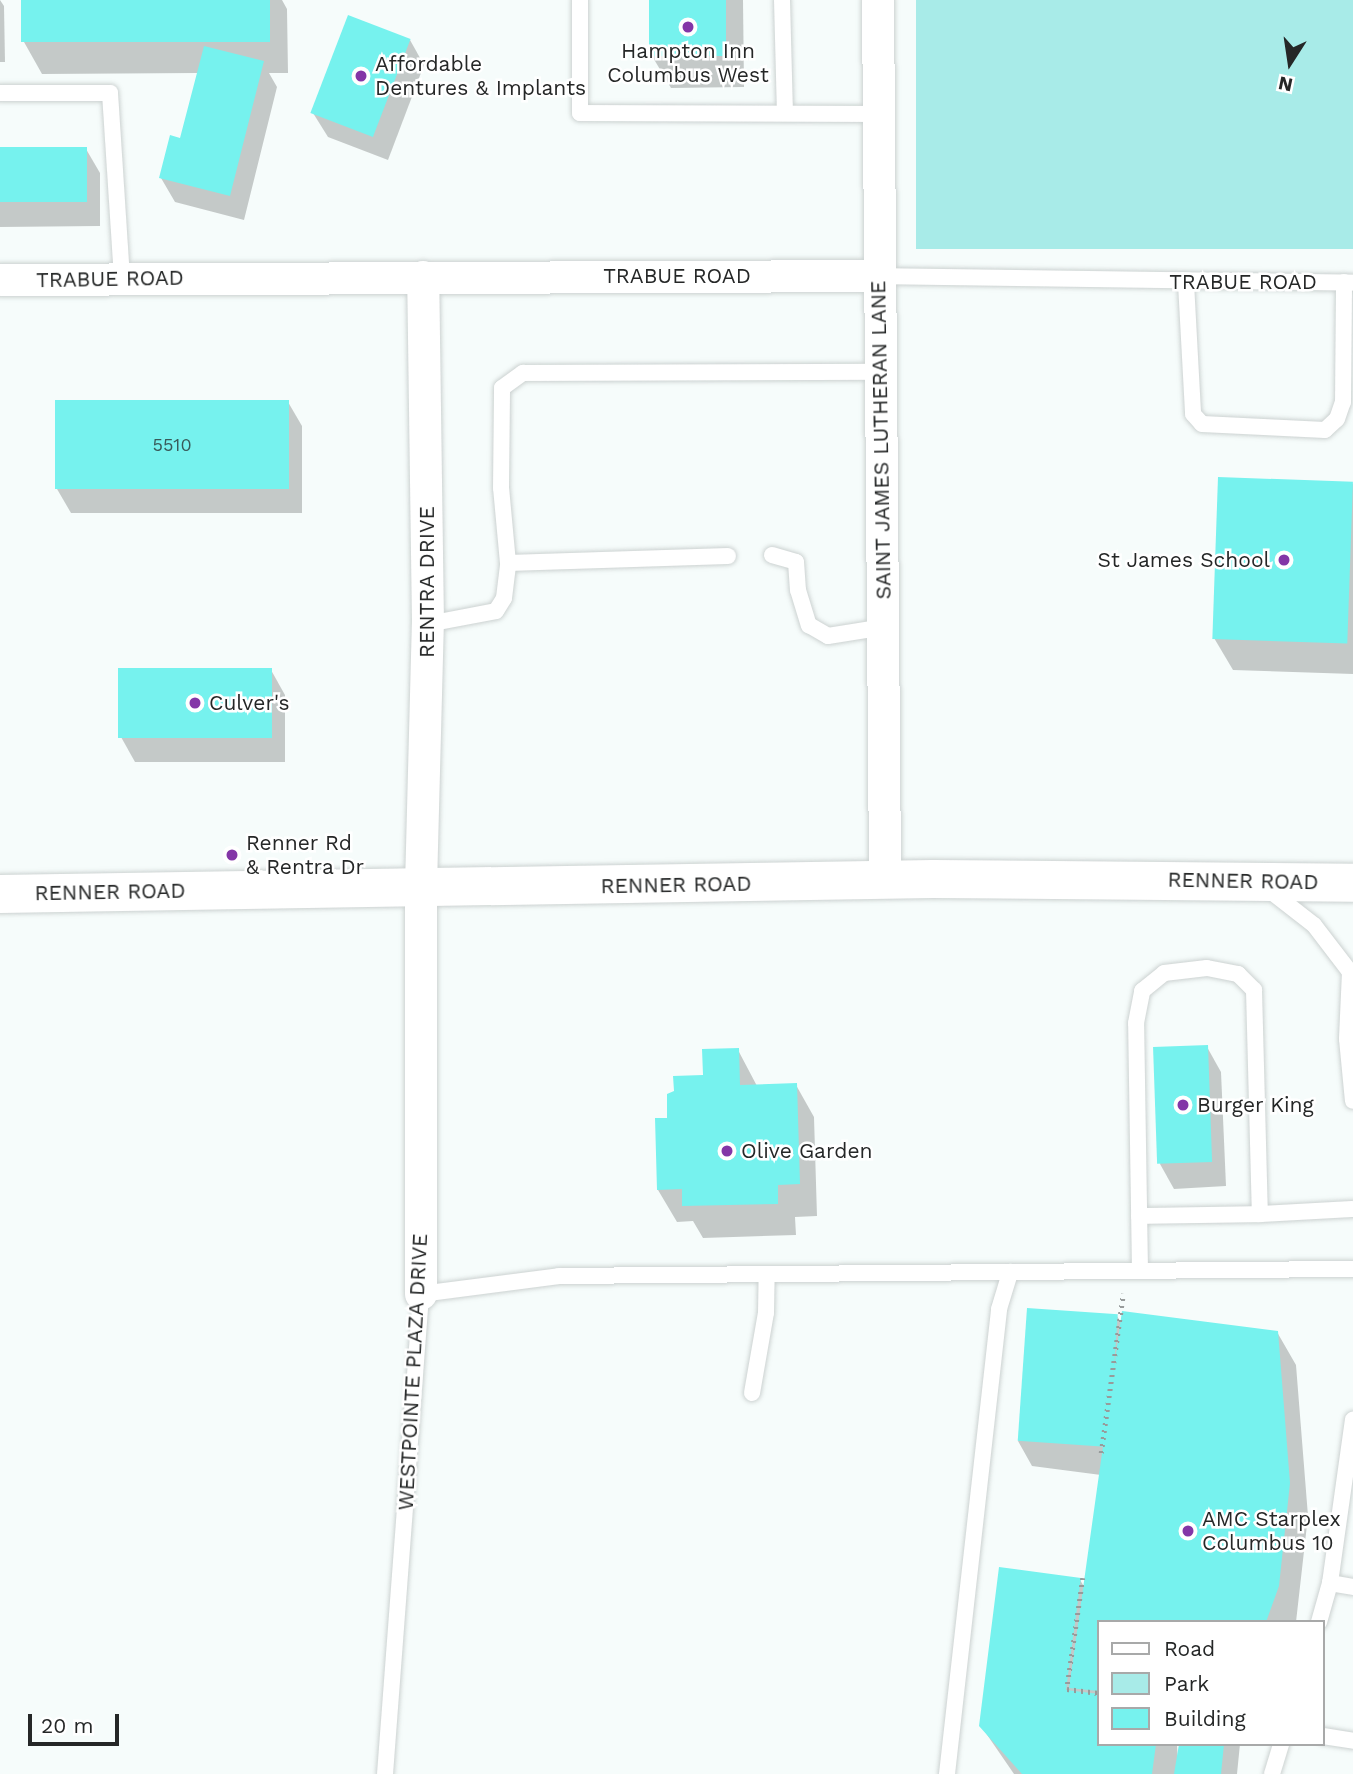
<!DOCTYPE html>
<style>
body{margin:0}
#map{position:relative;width:1353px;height:1774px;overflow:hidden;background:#f6fcfb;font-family:"Work Sans",sans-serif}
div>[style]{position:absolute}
.green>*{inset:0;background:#a8ebe8;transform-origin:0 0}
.shadow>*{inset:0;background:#0003}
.building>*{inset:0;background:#76f2ee;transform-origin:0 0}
.path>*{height:4.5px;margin-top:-2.25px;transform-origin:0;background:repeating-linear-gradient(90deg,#979b9b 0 2px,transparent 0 7px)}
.roads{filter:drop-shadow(0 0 2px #ccd2d1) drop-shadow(0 0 2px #ccd2d1)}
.service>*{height:16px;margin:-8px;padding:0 8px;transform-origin:8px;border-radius:8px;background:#fff}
.minor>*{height:32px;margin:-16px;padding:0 16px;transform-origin:16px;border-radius:16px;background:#fff}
.secondary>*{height:38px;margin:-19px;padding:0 19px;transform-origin:19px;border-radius:19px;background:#fff}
.dots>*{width:19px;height:19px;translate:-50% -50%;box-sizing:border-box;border:4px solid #fff;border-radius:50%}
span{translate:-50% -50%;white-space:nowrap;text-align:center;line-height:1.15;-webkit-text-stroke:5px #fff;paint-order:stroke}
.number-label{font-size:18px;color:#395a59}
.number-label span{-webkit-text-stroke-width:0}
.poi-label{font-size:21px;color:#252727}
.left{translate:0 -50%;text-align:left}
.right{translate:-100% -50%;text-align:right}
.street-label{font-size:21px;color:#252727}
.legend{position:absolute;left:1097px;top:1620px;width:228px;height:126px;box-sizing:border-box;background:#fff;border:2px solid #a8a9a9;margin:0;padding:9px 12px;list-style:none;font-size:21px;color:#252727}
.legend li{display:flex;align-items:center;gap:14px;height:35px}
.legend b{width:35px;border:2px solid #a8a9a9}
.north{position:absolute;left:1255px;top:28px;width:70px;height:70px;-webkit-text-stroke:5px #fff;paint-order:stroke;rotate:192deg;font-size:19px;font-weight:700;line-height:28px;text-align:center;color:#252727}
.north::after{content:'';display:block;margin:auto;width:24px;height:32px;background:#252727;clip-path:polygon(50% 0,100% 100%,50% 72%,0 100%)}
.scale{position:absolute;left:28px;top:1714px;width:91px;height:32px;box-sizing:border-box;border:4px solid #252727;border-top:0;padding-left:9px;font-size:21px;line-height:24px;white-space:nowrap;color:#252727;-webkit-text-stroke:5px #fff;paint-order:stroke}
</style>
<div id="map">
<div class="green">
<div style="left:916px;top:0;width:437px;height:249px"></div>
</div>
<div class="shadow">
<div style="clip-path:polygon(0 0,4px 6px,5px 62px,0 62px)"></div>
<div style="clip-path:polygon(23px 0,282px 0,287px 9px,288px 73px,269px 73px,277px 87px,244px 220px,175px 202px,161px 178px,181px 140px,199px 73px,42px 74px,24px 42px)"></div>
<div style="clip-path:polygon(651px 0,743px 0,744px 87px,671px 88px,652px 56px)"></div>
<div style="clip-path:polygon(410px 40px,424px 65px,388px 160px,328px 137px,313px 113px)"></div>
<div style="clip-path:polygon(86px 149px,100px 173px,100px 226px,0 227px,0 150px)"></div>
<div style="clip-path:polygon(288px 402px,302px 426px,302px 513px,71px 513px,57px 489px)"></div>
<div style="clip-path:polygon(1353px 483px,1353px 674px,1233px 670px,1214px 638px)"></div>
<div style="clip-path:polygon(271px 670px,285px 695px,285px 762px,135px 762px,121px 737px)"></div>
<div style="clip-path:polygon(1207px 1047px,1221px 1072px,1226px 1186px,1174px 1189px,1160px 1164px)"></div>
<div style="clip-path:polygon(738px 1050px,757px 1086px,796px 1085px,814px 1117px,817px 1216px,795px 1217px,796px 1235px,703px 1238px,693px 1221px,677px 1222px,658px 1190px,669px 1120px,704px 1076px)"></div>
<div style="clip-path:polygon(1117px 1316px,1122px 1324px,1277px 1332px,1296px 1365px,1308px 1516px,1296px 1622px,1099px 1622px,1099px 1744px,1177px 1744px,1178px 1764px,1181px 1744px,1240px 1744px,1237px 1774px,1014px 1774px,981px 1726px,1080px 1580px,1085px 1588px,1101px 1475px,1032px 1466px,1018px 1441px)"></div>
</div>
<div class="building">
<div style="left:21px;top:0;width:249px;height:42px"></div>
<div style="left:649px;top:0;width:77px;height:56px"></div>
<div style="left:348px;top:15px;width:67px;height:105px;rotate:21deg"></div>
<div style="clip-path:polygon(204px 46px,264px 61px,230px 196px,159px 178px,170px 135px,180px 138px)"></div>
<div style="left:87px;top:147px;width:55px;height:87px;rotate:90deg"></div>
<div style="left:55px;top:400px;width:234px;height:89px"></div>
<div style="left:1218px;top:477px;width:135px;height:162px;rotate:2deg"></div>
<div style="left:272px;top:668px;width:70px;height:154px;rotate:90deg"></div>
<div style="left:1208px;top:1045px;width:117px;height:55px;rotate:88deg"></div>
<div style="clip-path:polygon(739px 1048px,740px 1085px,797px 1083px,800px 1184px,778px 1185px,778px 1204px,682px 1206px,682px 1189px,657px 1190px,655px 1118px,667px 1118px,667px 1094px,674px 1091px,673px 1076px,703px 1075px,702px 1049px)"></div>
<div style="left:1027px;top:1308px;width:91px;height:133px;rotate:4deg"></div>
<div style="clip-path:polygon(1122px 1311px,1278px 1331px,1290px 1483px,1279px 1586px,1266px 1622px,1099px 1622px,1099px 1691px,1069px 1688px)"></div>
<div style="clip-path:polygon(999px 1567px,1081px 1578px,1066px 1690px,1099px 1694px,1099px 1744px,1156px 1744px,1152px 1774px,1022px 1774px,979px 1726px)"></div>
<div style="clip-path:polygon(1179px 1744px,1224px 1744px,1221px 1774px,1174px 1774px)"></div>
</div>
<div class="path">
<div style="left:1101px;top:1453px;width:161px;rotate:-82.1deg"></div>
<div style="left:1083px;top:1578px;width:112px;rotate:98.2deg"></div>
<div style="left:1067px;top:1689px;width:32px;rotate:7deg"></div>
</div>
<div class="roads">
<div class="service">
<div style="left:580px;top:0;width:113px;rotate:90deg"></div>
<div style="left:580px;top:113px;width:298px;rotate:0.2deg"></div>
<div style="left:782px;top:0;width:113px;rotate:88.5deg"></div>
<div style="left:0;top:93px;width:110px"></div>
<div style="left:110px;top:93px;width:185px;rotate:86.3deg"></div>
<div style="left:879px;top:276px;width:474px;rotate:0.8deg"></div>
<div style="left:1186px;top:283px;width:131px;rotate:86.9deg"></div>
<div style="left:1193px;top:414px;width:13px;rotate:48deg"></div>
<div style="left:1202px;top:424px;width:123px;rotate:2.8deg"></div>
<div style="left:1325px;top:430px;width:16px;rotate:-43deg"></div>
<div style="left:1337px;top:419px;width:18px;rotate:-71deg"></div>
<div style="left:1343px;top:402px;width:120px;rotate:-89.5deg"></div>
<div style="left:772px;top:555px;width:25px;rotate:16deg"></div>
<div style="left:796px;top:562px;width:28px;rotate:86deg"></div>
<div style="left:798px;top:590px;width:37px;rotate:73deg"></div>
<div style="left:809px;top:625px;width:22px;rotate:30deg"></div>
<div style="left:828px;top:636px;width:57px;rotate:-9.1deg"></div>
<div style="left:508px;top:563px;width:220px;rotate:-1.8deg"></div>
<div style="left:428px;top:624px;width:69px;rotate:-10.8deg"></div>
<div style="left:496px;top:611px;width:15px;rotate:-58deg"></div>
<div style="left:504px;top:598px;width:35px;rotate:-83deg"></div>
<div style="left:508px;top:563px;width:75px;rotate:-95.3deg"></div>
<div style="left:501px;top:488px;width:100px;rotate:-89.4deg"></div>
<div style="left:502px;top:388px;width:26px;rotate:-36deg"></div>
<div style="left:523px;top:373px;width:358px;rotate:-0.2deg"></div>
<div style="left:1269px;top:890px;width:57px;rotate:37.9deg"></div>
<div style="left:1314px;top:925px;width:59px;rotate:52.5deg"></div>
<div style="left:1350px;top:972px;width:67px;rotate:92.6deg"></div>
<div style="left:1347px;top:1039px;width:62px;rotate:84.5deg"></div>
<div style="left:1139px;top:1216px;width:121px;rotate:-0.9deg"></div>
<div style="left:1140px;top:1271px;width:248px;rotate:-90.9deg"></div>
<div style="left:1136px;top:1023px;width:33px;rotate:-79deg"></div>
<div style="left:1142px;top:991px;width:28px;rotate:-39deg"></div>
<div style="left:1164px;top:973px;width:43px;rotate:-6.6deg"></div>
<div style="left:1207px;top:968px;width:32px;rotate:11deg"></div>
<div style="left:1238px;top:974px;width:23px;rotate:45deg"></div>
<div style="left:1254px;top:990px;width:224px;rotate:88.5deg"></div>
<div style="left:1260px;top:1214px;width:93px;rotate:-3.1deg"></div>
<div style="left:752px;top:1393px;width:81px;rotate:-80.1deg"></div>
<div style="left:766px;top:1313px;width:39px;rotate:-89deg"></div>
<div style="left:1330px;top:1583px;width:23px;rotate:10deg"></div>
<div style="left:1319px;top:1622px;width:41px;rotate:-74.2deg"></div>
<div style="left:1330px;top:1583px;width:165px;rotate:-82deg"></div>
<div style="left:1323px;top:1736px;width:30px;rotate:9deg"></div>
<div style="left:385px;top:1774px;width:481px;rotate:-85.7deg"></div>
<div style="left:421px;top:1294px;width:139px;rotate:-7.4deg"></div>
<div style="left:559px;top:1276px;width:794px;rotate:-0.51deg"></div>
<div style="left:947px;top:1774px;width:468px;rotate:-83.6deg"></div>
<div style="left:999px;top:1309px;width:39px;rotate:-73deg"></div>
<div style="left:1272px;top:1774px;width:31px;rotate:-73deg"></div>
</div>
<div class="minor">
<div style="left:878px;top:0;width:880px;rotate:89.54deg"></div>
<div style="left:0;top:280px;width:879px;rotate:-0.26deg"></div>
<div style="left:421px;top:1294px;width:408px;rotate:-90deg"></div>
<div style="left:421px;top:886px;width:262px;rotate:-88.5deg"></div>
<div style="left:428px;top:624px;width:347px;rotate:-90.8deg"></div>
</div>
<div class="secondary">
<div style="left:0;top:894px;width:933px;rotate:-0.92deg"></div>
<div style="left:933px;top:879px;width:420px;rotate:0.5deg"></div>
</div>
</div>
<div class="dots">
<div style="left:688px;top:27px;background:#8336a7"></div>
<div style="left:361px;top:76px;background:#8336a7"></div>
<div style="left:1284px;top:560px;background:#8336a7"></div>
<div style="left:195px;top:703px;background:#8336a7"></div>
<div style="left:232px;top:855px;background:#8336a7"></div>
<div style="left:1183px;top:1105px;background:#8336a7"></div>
<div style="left:727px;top:1151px;background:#8336a7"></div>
<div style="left:1188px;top:1531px;background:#8336a7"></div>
</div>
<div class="number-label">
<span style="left:172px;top:445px">5510</span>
</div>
<div class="poi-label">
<span style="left:688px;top:63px">Hampton Inn<br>Columbus West</span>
<span class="left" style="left:375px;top:76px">Affordable<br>Dentures &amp; Implants</span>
<span class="right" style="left:1270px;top:560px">St James School</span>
<span class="left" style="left:209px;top:703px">Culver's</span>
<span class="left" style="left:246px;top:855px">Renner Rd<br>&amp; Rentra Dr</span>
<span class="left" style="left:1197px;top:1105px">Burger King</span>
<span class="left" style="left:741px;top:1151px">Olive Garden</span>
<span class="left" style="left:1202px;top:1531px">AMC Starplex<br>Columbus 10</span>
</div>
<div class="street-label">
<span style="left:677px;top:276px">TRABUE ROAD</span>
<span style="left:110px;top:279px;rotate:-1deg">TRABUE ROAD</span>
<span style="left:1243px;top:282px">TRABUE ROAD</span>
<span style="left:881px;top:440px;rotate:-91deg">SAINT JAMES LUTHERAN LANE</span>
<span style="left:427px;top:582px;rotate:-90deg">RENTRA DRIVE</span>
<span style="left:1243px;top:881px;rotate:1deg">RENNER ROAD</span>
<span style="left:676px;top:885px;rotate:-1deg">RENNER ROAD</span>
<span style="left:110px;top:892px;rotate:-1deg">RENNER ROAD</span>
<span style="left:413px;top:1372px;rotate:-87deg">WESTPOINTE PLAZA DRIVE</span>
</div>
<ul class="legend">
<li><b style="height:9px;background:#fff"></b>Road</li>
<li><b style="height:19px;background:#a8ebe8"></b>Park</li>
<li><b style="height:19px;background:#76f2ee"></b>Building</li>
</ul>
<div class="north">N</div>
<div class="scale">20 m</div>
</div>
